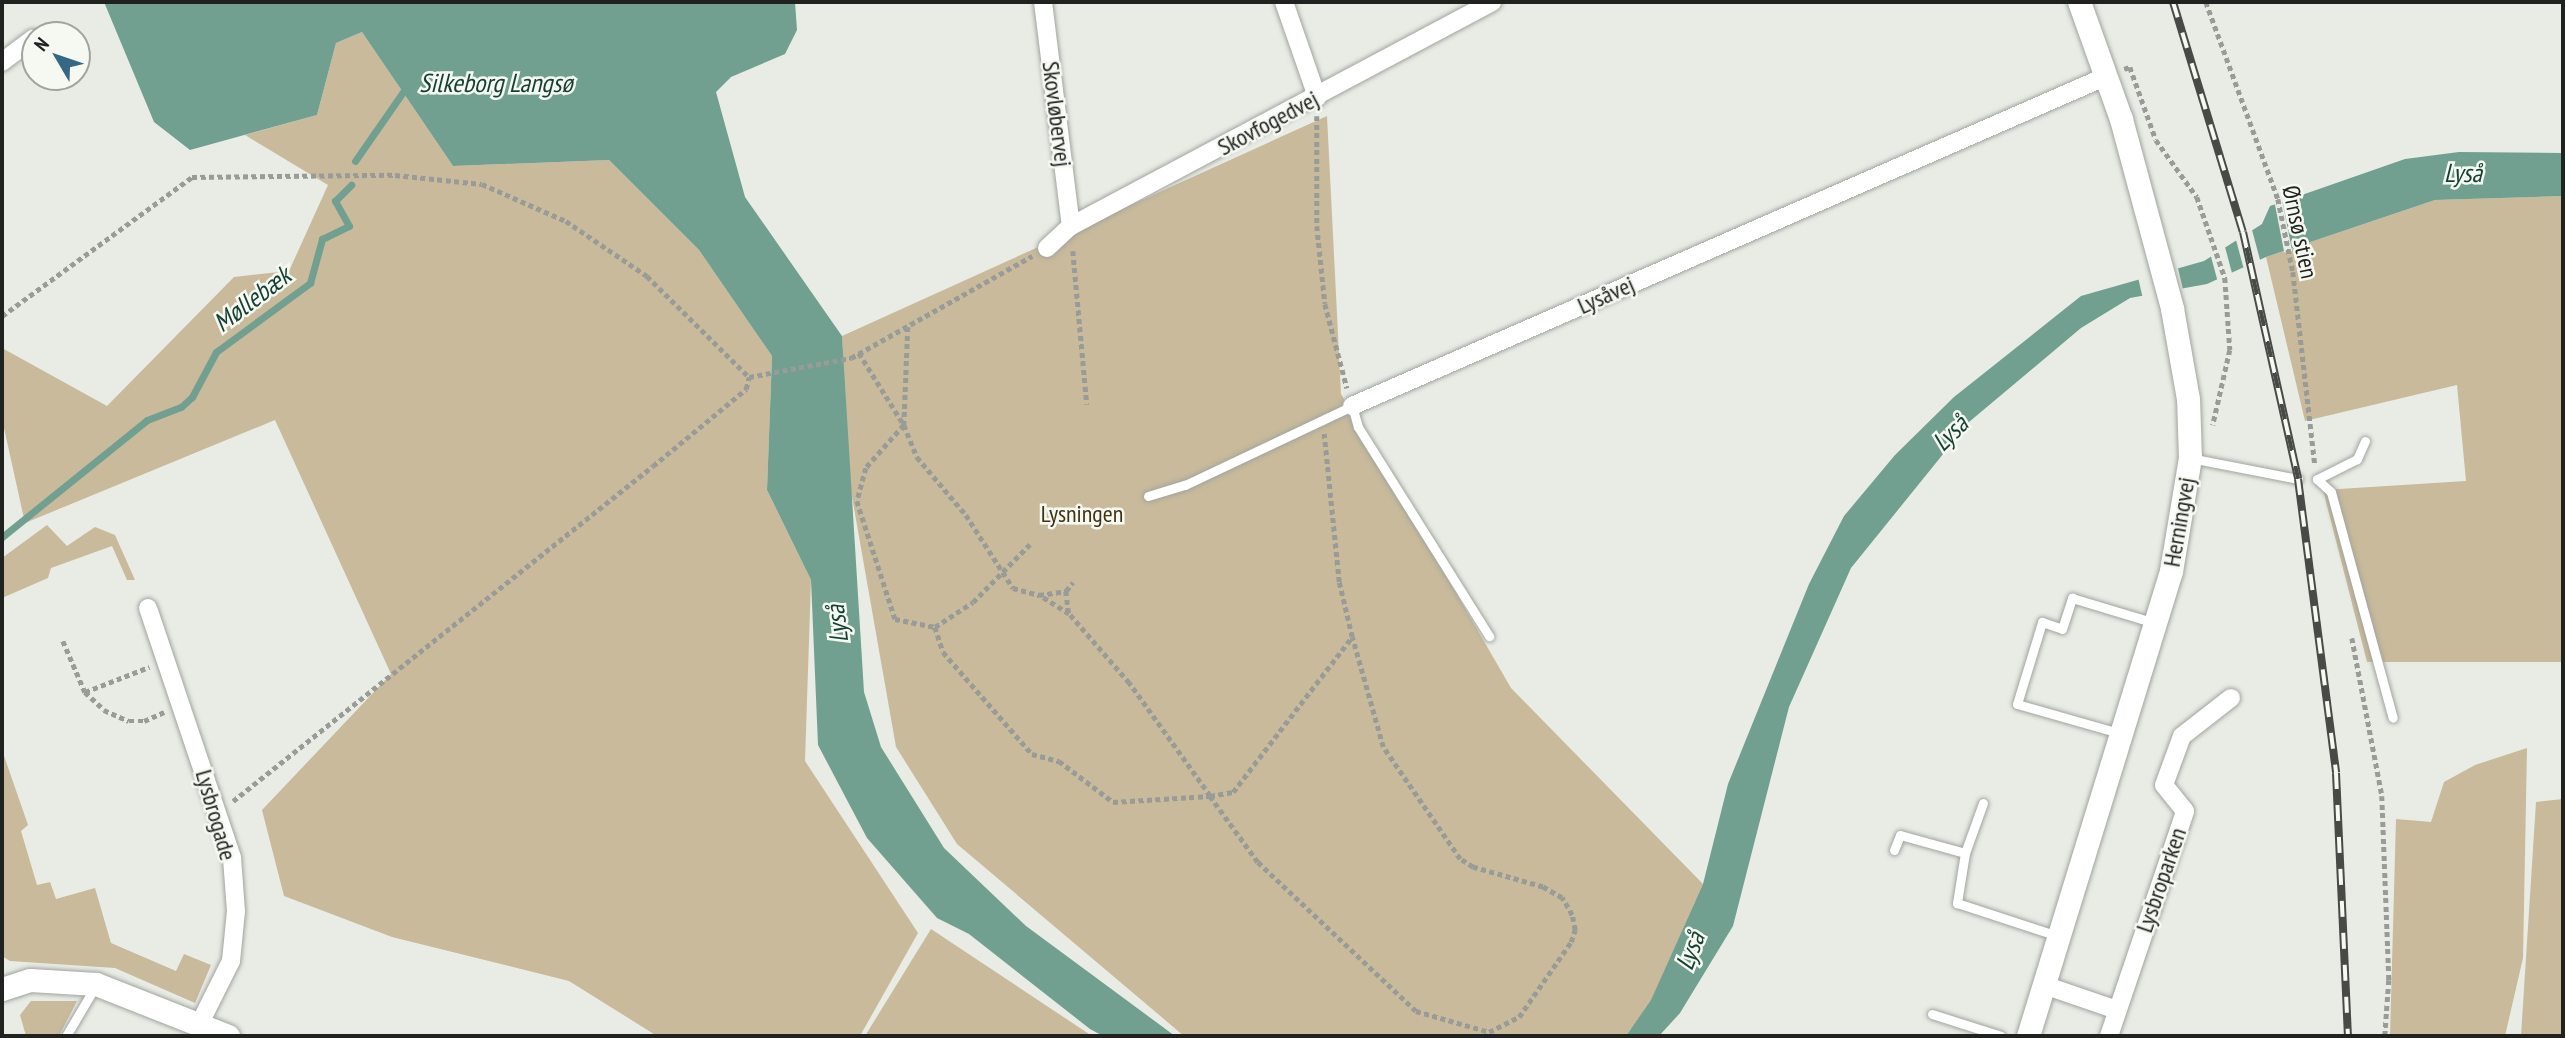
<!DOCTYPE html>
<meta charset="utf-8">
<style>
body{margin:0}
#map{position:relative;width:2565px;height:1038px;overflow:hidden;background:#e8ece5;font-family:"PT Sans Narrow",sans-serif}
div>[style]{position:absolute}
.green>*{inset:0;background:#c8ba9b}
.water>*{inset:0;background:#71a090}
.pier>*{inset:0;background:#e8ece5;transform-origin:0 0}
.stream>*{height:7px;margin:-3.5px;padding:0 3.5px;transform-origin:3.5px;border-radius:3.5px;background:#71a090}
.path>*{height:4.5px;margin-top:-2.25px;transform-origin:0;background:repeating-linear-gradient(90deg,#989b96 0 5px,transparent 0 8.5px)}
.roads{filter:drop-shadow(0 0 2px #a1a49e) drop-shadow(0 0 2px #a1a49e)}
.service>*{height:9px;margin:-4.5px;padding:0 4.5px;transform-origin:4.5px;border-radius:4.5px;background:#fff}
.minor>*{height:18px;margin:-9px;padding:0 9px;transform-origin:9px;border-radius:9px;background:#fff}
.tertiary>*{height:23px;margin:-11.5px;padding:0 11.5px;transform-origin:11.5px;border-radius:11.5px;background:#fff}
.rail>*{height:8px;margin-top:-4px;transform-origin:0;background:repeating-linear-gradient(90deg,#f5f9f2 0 16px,#484a46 0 32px);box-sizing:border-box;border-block:2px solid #484a46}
span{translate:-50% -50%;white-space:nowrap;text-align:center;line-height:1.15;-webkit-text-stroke:5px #f5f9f2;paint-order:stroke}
.street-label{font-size:24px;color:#20221f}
.park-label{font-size:24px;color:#403110}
.water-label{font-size:26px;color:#143f32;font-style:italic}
.frame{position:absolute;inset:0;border:4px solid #20221f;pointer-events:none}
.north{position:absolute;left:21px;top:21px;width:70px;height:70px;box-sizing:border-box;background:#f5f9f2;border:2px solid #a0a39e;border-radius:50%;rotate:309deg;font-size:19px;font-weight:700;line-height:28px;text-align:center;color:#20221f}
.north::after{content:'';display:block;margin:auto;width:24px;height:32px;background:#346884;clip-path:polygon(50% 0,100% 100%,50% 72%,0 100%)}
</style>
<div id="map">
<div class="green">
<div style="clip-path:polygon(362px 32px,453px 166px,609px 160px,699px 250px,772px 356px,767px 490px,811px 580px,805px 761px,918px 933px,860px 1036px,657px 1036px,569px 981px,392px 937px,284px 896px,262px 810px,391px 674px,275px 420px,25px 523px,2px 419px,2px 348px,107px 406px,234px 277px,289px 271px,328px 185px,245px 135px,317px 115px,336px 43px)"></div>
<div style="clip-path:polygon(1327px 116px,1341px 394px,1511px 688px,1703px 884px,1651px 1001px,1626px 1036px,1184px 1036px,957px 844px,896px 747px,848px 474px,842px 336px)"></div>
<div style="clip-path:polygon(2563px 196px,2563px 662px,2367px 662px,2323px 490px,2466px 481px,2457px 385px,2305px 421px,2266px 257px,2435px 200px)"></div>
<div style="clip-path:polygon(47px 525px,67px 546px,95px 527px,115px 535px,135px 580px,127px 580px,112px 546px,51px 568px,48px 578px,2px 598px,2px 558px)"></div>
<div style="clip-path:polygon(2527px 748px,2523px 958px,2505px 1036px,2390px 1036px,2396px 819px,2431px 822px,2444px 782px,2475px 765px)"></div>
<div style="clip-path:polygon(2px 750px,28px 825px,21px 831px,37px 885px,50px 882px,56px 899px,95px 888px,111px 943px,176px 971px,184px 954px,211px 965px,195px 1003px,115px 968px,10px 961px,2px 956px)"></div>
<div style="clip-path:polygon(2563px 799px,2563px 1036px,2521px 1036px,2536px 802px)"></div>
<div style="clip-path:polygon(931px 929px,1092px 1036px,865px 1036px)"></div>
<div style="clip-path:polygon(31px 1001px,77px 1001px,59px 1036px,26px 1036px,20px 1015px)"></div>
</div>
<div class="water">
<div style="clip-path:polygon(104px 2px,795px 2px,797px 30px,785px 54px,731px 77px,716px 92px,745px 197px,842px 336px,864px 692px,881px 747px,944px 848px,1026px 926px,1175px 1036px,1103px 1036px,1090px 1029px,969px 934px,937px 918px,867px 838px,818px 745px,811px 580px,767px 490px,772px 356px,699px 250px,609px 160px,453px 166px,362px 32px,336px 43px,317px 115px,190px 150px,154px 122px)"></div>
<div style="clip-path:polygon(2459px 152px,2563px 153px,2563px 196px,2435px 200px,2266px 257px,2207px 284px,2130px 298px,2081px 328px,1969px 422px,1851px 568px,1789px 707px,1733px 926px,1680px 1013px,1659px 1036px,1626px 1036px,1651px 1000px,1703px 884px,1728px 784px,1809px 584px,1844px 516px,1895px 455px,1954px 397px,2081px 296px,2204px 261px,2262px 224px,2270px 206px,2405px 159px)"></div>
</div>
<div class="pier">
<div style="left:2282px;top:199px;width:53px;height:8px;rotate:79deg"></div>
<div style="left:2252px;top:230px;width:34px;height:18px;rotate:75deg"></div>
<div style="left:2225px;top:247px;width:30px;height:16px;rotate:75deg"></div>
<div style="left:2177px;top:264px;width:28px;height:41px;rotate:77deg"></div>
</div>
<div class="stream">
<div style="left:355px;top:161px;width:84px;rotate:-55.2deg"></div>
<div style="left:2px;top:537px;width:186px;rotate:-38.9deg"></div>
<div style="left:147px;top:420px;width:36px;rotate:-21deg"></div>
<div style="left:181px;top:407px;width:15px;rotate:-42deg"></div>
<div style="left:192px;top:397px;width:51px;rotate:-61.9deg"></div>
<div style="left:216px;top:352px;width:117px;rotate:-36.3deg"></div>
<div style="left:310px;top:283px;width:46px;rotate:-74.7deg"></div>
<div style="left:322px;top:239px;width:30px;rotate:-26deg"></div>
<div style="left:349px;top:226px;width:29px;rotate:-119deg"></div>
<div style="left:335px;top:201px;width:23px;rotate:-45deg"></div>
</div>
<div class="path">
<div style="left:2206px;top:2px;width:210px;rotate:69.9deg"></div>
<div style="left:2278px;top:199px;width:75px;rotate:78.4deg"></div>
<div style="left:2293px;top:272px;width:194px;rotate:83.5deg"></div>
<div style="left:2124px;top:69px;width:6px;rotate:-18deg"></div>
<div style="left:2130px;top:67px;width:77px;rotate:70.4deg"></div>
<div style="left:2156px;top:140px;width:70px;rotate:54.3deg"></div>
<div style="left:2197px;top:197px;width:86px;rotate:70.9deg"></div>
<div style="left:2225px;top:278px;width:72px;rotate:86deg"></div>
<div style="left:2230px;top:350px;width:77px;rotate:102.8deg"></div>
<div style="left:1317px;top:116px;width:110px;rotate:90deg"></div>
<div style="left:1317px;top:226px;width:78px;rotate:84.1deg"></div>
<div style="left:1325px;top:304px;width:87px;rotate:75.3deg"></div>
<div style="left:1073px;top:251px;width:154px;rotate:84.8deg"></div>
<div style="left:2px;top:316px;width:235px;rotate:-36.2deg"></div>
<div style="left:192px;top:177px;width:203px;rotate:-0.6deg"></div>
<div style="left:395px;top:175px;width:87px;rotate:5.9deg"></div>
<div style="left:482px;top:184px;width:92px;rotate:23.8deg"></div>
<div style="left:566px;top:221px;width:98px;rotate:34.2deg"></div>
<div style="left:647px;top:276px;width:144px;rotate:44.7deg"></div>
<div style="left:908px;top:327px;width:98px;rotate:92.3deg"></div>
<div style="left:904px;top:425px;width:35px;rotate:68deg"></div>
<div style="left:917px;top:457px;width:76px;rotate:49.8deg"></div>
<div style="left:966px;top:515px;width:87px;rotate:57.2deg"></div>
<div style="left:1013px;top:588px;width:27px;rotate:15deg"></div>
<div style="left:1039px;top:595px;width:27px;rotate:-8deg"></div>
<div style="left:1066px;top:591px;width:23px;rotate:83deg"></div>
<div style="left:1069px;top:614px;width:36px;rotate:-148deg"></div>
<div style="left:859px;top:353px;width:85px;rotate:58deg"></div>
<div style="left:904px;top:425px;width:57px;rotate:131.5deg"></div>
<div style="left:866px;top:468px;width:34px;rotate:105deg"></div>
<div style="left:857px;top:501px;width:124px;rotate:72.1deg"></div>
<div style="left:895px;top:619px;width:41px;rotate:11.3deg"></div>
<div style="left:935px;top:627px;width:45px;rotate:-33.3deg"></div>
<div style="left:973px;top:602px;width:81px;rotate:-45.5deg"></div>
<div style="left:1066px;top:591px;width:11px;rotate:-52deg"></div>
<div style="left:935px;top:627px;width:26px;rotate:72deg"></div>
<div style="left:943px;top:652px;width:135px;rotate:48.9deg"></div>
<div style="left:1032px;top:754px;width:28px;rotate:15deg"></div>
<div style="left:1059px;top:761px;width:68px;rotate:37.2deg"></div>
<div style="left:1113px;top:802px;width:97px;rotate:-3.5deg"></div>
<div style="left:1210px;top:796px;width:139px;rotate:-125.6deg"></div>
<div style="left:1129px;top:683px;width:91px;rotate:-131deg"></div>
<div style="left:2352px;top:638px;width:161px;rotate:79.2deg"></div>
<div style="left:2382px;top:796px;width:184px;rotate:87.8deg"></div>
<div style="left:2389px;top:980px;width:56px;rotate:94.1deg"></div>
<div style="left:63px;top:641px;width:56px;rotate:66.7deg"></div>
<div style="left:85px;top:692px;width:26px;rotate:43deg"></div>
<div style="left:104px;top:710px;width:27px;rotate:24deg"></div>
<div style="left:129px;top:721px;width:15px"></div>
<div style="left:144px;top:721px;width:22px;rotate:-24deg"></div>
<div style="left:85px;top:692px;width:69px;rotate:-21.3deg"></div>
<div style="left:1210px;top:796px;width:82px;rotate:54deg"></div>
<div style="left:1258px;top:862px;width:217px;rotate:43.3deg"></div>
<div style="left:1416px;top:1011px;width:76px;rotate:16deg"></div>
<div style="left:1489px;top:1032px;width:34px;rotate:-27deg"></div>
<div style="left:1519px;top:1017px;width:91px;rotate:-55.3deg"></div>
<div style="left:1571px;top:942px;width:13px;rotate:-72deg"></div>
<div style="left:1575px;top:930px;width:15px;rotate:-101deg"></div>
<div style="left:1572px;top:915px;width:20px;rotate:-120deg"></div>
<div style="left:1562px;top:898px;width:22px;rotate:-150deg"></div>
<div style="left:1543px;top:887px;width:73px;rotate:-164.1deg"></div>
<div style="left:1473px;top:867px;width:15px;rotate:-148deg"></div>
<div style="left:1460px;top:859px;width:136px;rotate:-124.5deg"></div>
<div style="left:1383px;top:747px;width:114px;rotate:-105.7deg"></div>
<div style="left:1210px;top:796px;width:23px;rotate:-10deg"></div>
<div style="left:1233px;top:792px;width:195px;rotate:-52.5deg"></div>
<div style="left:1352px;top:637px;width:57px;rotate:-103.3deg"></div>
<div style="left:1339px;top:582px;width:149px;rotate:-95.8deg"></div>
<div style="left:233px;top:801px;width:537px;rotate:-38.58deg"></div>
<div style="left:653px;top:466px;width:121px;rotate:-39.6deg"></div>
<div style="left:746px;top:389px;width:12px;rotate:-76deg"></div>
<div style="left:749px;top:377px;width:104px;rotate:-10.6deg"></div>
<div style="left:851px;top:358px;width:208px;rotate:-29.4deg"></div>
</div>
<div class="roads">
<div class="service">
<div style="left:2365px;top:441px;width:20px;rotate:114deg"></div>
<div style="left:2357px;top:459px;width:45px;rotate:153.4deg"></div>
<div style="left:2317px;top:479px;width:19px;rotate:43deg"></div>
<div style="left:2331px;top:492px;width:234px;rotate:74.7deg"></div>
<div style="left:2190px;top:458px;width:110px;rotate:11deg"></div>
<div style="left:1148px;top:496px;width:39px;rotate:-17deg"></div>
<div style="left:1185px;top:485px;width:185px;rotate:-25.3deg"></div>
<div style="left:1352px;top:406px;width:22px;rotate:74deg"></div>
<div style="left:1358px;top:427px;width:247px;rotate:57.9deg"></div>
<div style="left:2119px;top:733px;width:106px;rotate:-164.1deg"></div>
<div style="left:2017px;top:704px;width:86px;rotate:-73deg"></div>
<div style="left:2042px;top:622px;width:21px;rotate:19deg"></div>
<div style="left:2062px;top:629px;width:33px;rotate:-72deg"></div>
<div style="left:2072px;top:598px;width:87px;rotate:16.8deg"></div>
<div style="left:1983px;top:803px;width:53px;rotate:109.8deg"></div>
<div style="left:1965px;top:853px;width:51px;rotate:99.1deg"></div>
<div style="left:1957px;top:903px;width:106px;rotate:18.1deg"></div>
<div style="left:1894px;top:850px;width:16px;rotate:-68deg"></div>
<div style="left:1900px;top:835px;width:67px;rotate:15.5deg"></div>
<div style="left:1932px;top:1014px;width:72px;rotate:17.7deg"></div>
<div style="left:66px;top:1036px;width:59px;rotate:-59.5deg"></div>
</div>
<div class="minor">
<div style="left:1043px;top:2px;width:226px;rotate:82.9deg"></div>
<div style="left:1284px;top:2px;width:101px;rotate:70.8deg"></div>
<div style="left:2px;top:62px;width:39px;rotate:-37deg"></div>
<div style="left:1047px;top:248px;width:33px;rotate:-43deg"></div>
<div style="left:1071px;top:226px;width:477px;rotate:-28deg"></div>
<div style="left:1352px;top:406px;width:824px;rotate:-23.61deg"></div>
<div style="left:148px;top:608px;width:264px;rotate:71.4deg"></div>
<div style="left:232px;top:858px;width:53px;rotate:85.7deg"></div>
<div style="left:236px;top:911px;width:50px;rotate:95.7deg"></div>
<div style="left:231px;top:961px;width:69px;rotate:116.6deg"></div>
<div style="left:2044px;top:985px;width:77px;rotate:18.9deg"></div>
<div style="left:2109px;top:1036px;width:237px;rotate:-71.3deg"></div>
<div style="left:2185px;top:811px;width:33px;rotate:-129deg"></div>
<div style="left:2164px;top:785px;width:52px;rotate:-69.8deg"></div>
<div style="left:2182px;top:736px;width:62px;rotate:-37.8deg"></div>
</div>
<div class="tertiary">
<div style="left:2px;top:989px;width:29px;rotate:-18deg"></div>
<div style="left:30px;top:980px;width:66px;rotate:3.5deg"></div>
<div style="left:96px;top:984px;width:142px;rotate:21.5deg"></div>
<div style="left:2028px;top:1036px;width:486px;rotate:-72.9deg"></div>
<div style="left:2171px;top:571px;width:115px;rotate:-80.5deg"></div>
<div style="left:2190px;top:458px;width:59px;rotate:-91.9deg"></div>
<div style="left:2188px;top:399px;width:92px;rotate:-100deg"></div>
<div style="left:2172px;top:308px;width:196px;rotate:-105.1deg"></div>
<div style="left:2121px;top:119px;width:124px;rotate:-109.7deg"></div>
</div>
</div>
<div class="rail">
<div style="left:2173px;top:2px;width:240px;rotate:73.1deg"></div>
<div style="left:2243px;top:232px;width:253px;rotate:77.4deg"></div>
<div style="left:2298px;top:479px;width:296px;rotate:82.6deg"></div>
<div style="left:2336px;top:773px;width:263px;rotate:87.4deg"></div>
</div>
<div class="street-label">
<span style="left:1057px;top:114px;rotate:83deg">Skovløbervej</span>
<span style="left:1268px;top:123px;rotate:-28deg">Skovfogedvej</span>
<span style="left:2300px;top:232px;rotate:78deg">Ørnsø stien</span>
<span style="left:1606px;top:295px;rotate:-24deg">Lysåvej</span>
<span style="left:2179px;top:522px;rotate:-80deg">Herningvej</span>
<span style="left:216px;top:815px;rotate:74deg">Lysbrogade</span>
<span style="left:2161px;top:880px;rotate:-71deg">Lysbroparken</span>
</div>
<div class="park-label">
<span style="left:1082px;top:514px">Lysningen</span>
</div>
<div class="water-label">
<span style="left:496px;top:83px">Silkeborg Langsø</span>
<span style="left:2463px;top:173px">Lyså</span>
<span style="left:252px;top:299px;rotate:-37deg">Møllebæk</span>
<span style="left:1950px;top:433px;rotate:-45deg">Lyså</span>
<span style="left:837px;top:624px;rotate:-97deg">Lyså</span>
<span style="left:1690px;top:951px;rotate:-69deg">Lyså</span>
</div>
<div class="frame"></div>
<div class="north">N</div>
</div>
